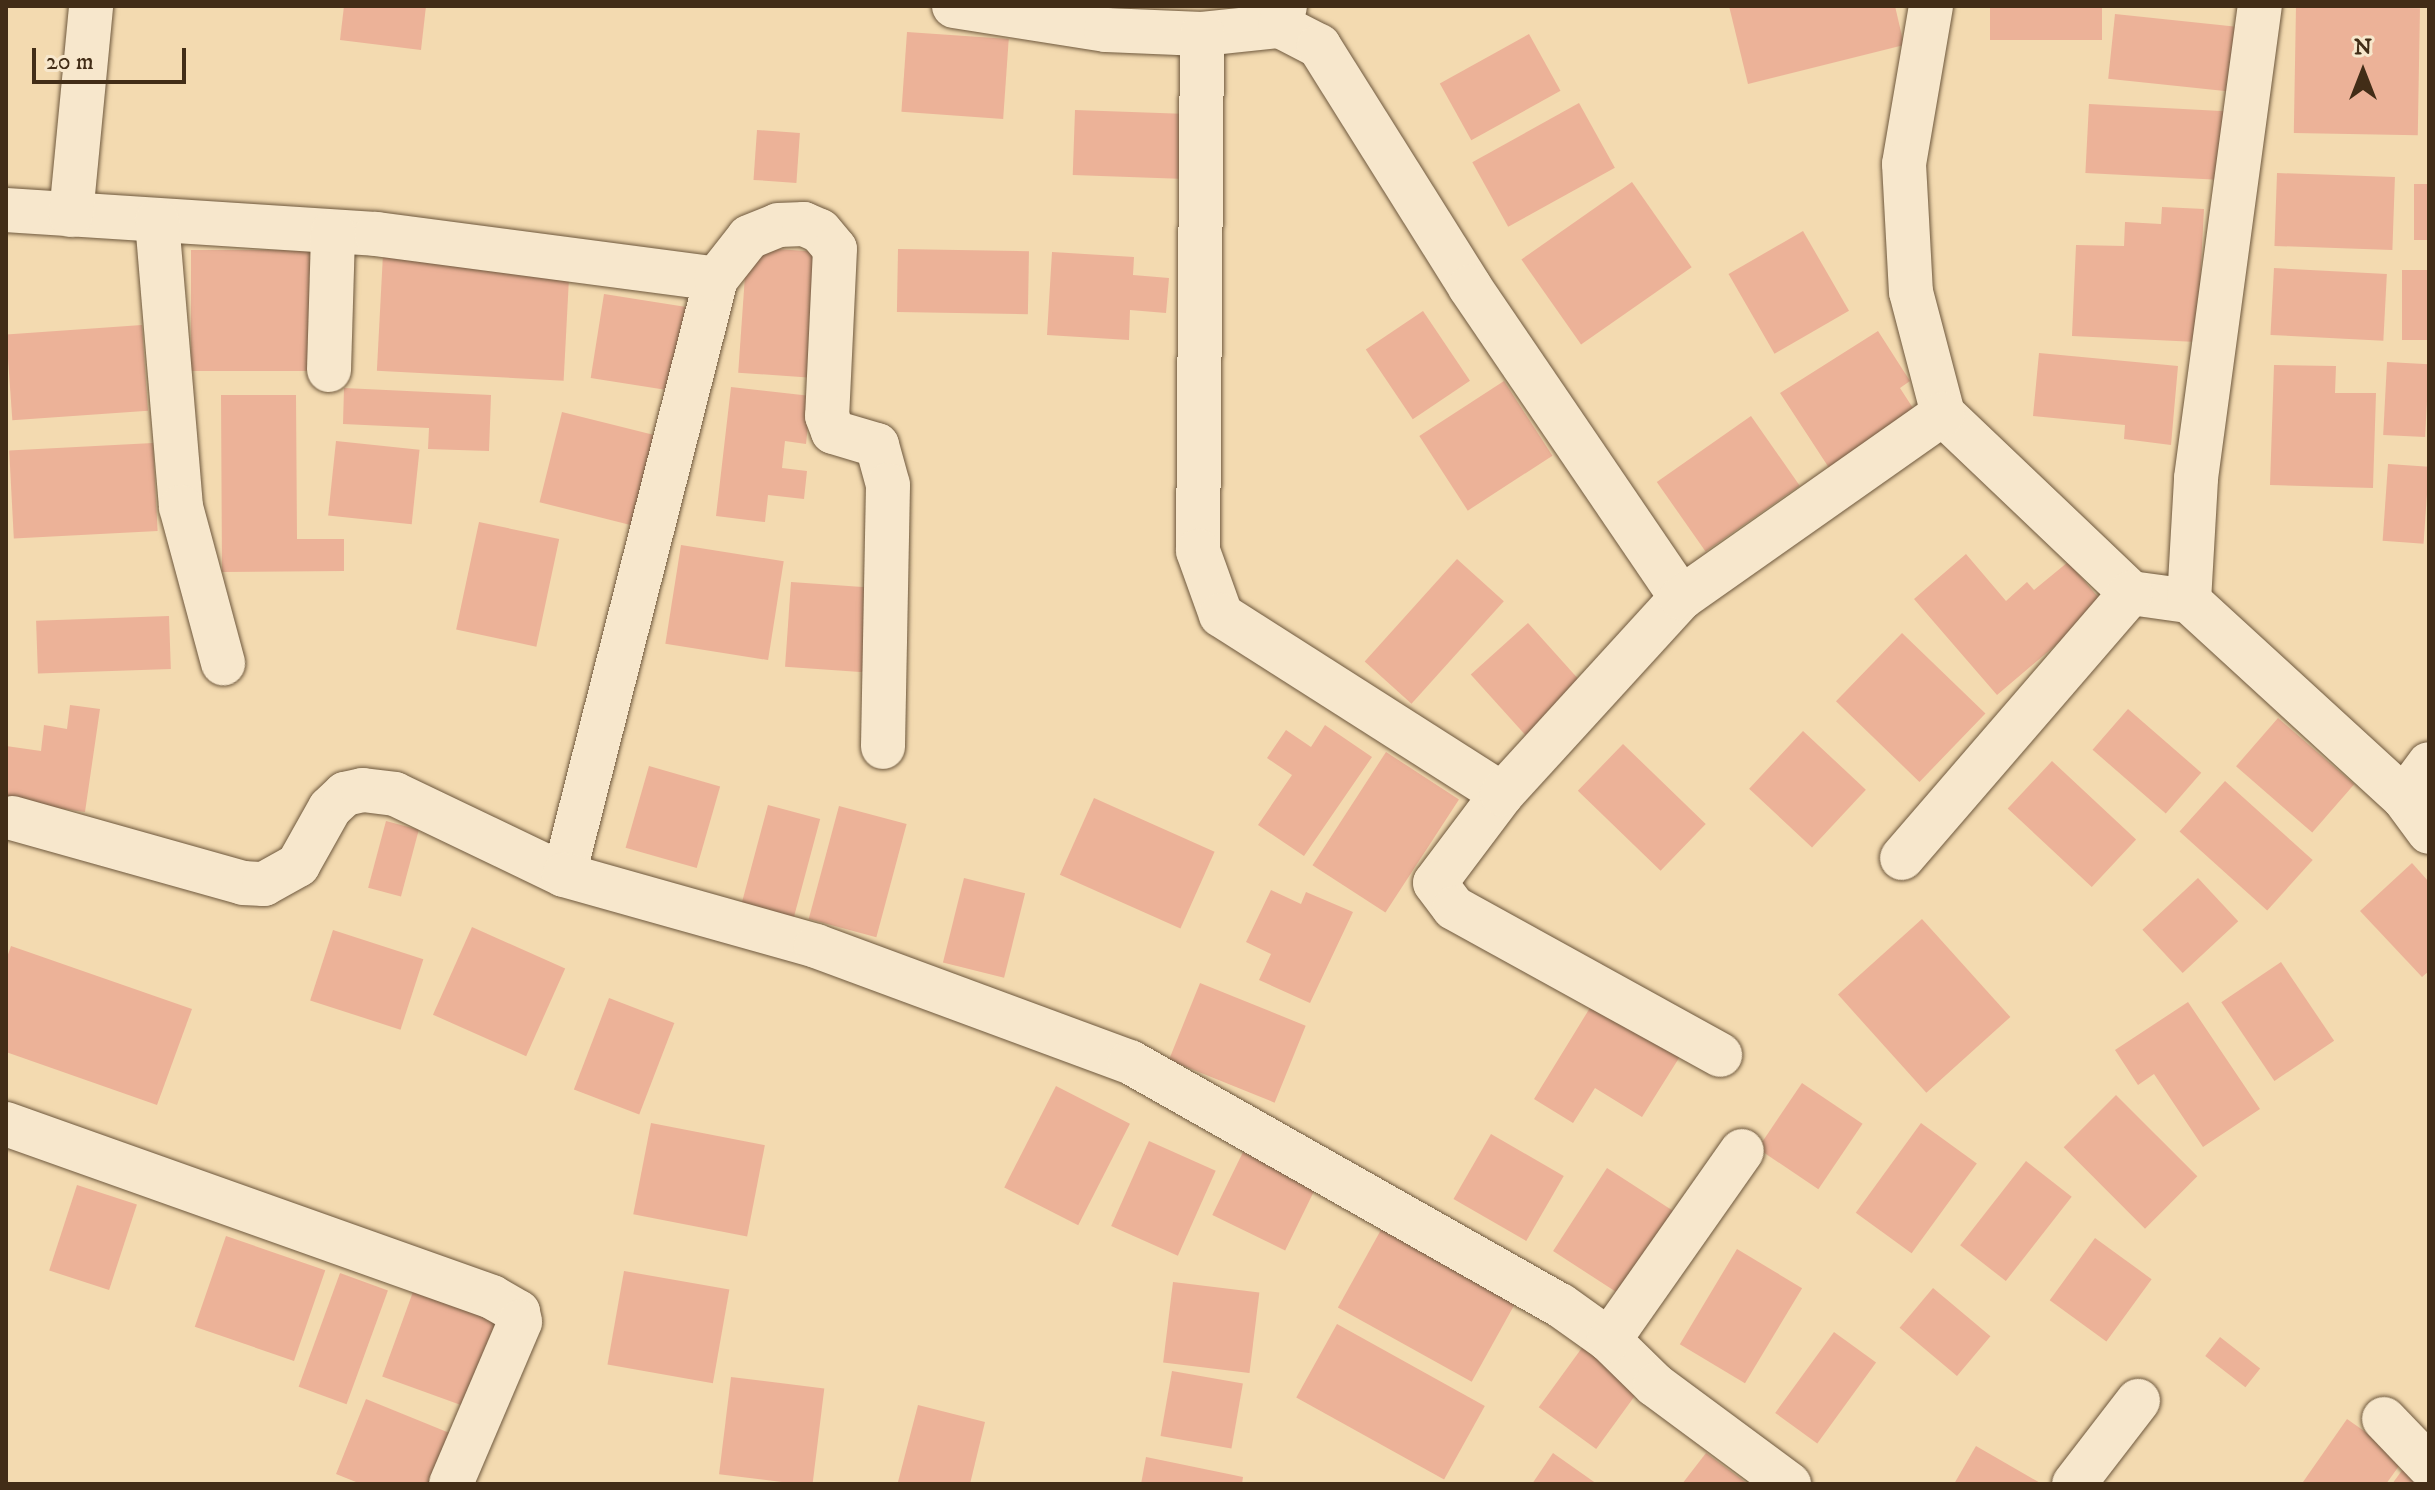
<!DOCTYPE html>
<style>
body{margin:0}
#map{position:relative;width:2435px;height:1490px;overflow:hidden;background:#f3dab0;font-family:"IM FELL DW Pica",serif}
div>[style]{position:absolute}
.building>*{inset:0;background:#ecb298;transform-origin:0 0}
.roads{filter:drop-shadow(0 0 2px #6e583d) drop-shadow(0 0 2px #6e583d)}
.minor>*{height:44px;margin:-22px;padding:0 22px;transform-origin:22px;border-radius:22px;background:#f7e7cc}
span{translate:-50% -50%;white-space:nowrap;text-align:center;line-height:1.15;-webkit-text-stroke:6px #f7e7cc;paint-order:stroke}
.frame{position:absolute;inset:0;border:8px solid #422d17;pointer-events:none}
.north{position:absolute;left:2323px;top:32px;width:80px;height:80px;-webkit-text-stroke:6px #f7e7cc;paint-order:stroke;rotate:0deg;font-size:22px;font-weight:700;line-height:32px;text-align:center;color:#422d17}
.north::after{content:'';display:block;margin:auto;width:28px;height:36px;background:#422d17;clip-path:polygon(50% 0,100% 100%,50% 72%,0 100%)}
.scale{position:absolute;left:32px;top:48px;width:154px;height:36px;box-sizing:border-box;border:4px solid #422d17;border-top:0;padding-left:10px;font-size:24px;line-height:28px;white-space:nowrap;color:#422d17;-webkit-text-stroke:6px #f7e7cc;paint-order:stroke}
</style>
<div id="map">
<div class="building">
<div style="clip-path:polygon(344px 6px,426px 6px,421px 50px,340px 40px)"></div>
<div style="clip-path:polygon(1729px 6px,1895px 6px,1904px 45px,1748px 84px)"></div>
<div style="left:1990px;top:6px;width:112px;height:34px"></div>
<div style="left:2296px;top:6px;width:124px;height:127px;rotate:1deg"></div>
<div style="left:2115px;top:14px;width:122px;height:65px;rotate:6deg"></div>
<div style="left:907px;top:32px;width:102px;height:80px;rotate:4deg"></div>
<div style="left:1529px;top:34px;width:65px;height:102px;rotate:61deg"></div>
<div style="left:1579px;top:103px;width:74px;height:122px;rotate:61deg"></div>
<div style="left:2089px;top:104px;width:137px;height:69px;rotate:3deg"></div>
<div style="left:1075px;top:110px;width:106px;height:65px;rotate:2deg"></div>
<div style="left:757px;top:130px;width:43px;height:50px;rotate:4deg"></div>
<div style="left:2277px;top:173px;width:118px;height:73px;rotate:2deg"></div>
<div style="left:1632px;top:182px;width:104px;height:135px;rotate:55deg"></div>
<div style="left:2414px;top:184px;width:15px;height:56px"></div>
<div style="clip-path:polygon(2162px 207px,2204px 209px,2197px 342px,2072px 336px,2076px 245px,2124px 246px,2125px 222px,2161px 224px)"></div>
<div style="left:1803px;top:231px;width:92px;height:86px;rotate:60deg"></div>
<div style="left:747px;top:247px;width:77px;height:126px;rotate:4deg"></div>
<div style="left:898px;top:249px;width:131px;height:63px;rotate:1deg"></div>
<div style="left:191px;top:250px;width:127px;height:121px"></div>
<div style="clip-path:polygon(1052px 252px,1134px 257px,1133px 275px,1169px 278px,1166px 313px,1130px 310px,1129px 340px,1047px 335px)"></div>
<div style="left:383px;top:254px;width:187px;height:117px;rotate:3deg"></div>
<div style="left:2274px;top:268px;width:113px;height:67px;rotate:3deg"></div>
<div style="left:2402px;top:270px;width:27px;height:70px"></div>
<div style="left:604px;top:294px;width:85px;height:85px;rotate:9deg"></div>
<div style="left:1423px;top:311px;width:84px;height:69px;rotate:56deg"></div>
<div style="left:142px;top:325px;width:86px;height:136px;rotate:86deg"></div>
<div style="clip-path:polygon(1878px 331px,1910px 381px,1900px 388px,1920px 419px,1833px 474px,1780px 393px)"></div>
<div style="clip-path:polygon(2039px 353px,2178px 366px,2171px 445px,2124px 439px,2125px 425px,2033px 416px)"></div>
<div style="left:2387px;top:362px;width:42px;height:73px;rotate:3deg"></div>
<div style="clip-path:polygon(2274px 365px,2336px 366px,2335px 393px,2376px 393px,2373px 488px,2270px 485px)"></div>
<div style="left:1504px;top:381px;width:89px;height:101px;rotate:57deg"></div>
<div style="clip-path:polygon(731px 387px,811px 396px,806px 444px,785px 441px,782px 468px,807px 471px,804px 499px,768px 495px,765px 522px,716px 516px)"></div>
<div style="clip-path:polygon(344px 388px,491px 395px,489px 451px,428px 449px,429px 428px,343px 424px)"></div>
<div style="clip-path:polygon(221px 395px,296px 395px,297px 539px,344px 539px,344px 571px,222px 572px)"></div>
<div style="left:562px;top:412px;width:98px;height:93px;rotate:14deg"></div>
<div style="left:1751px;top:416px;width:85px;height:115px;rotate:55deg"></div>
<div style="left:336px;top:441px;width:84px;height:75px;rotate:6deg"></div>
<div style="left:153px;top:443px;width:88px;height:144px;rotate:87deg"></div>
<div style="left:2388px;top:464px;width:41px;height:77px;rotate:4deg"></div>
<div style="left:479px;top:522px;width:82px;height:110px;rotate:12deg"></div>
<div style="left:681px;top:545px;width:104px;height:100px;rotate:9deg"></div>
<div style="clip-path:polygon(1966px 554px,2006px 601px,2027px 582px,2034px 590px,2068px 562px,2104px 604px,1997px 695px,1914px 599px)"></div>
<div style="left:1457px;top:559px;width:63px;height:138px;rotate:42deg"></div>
<div style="left:791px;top:582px;width:79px;height:85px;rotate:4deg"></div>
<div style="left:169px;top:616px;width:53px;height:133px;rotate:88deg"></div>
<div style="left:1528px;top:623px;width:90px;height:77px;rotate:48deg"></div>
<div style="left:1902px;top:633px;width:116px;height:95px;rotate:44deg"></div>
<div style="clip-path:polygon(70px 705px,100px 709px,85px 812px,6px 801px,6px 746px,41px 751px,44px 725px,67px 729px)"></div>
<div style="left:2128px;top:709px;width:97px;height:54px;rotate:41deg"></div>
<div style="left:2278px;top:718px;width:101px;height:64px;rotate:41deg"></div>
<div style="clip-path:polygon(1325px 725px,1372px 757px,1304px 856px,1258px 825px,1292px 775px,1267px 758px,1286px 730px,1311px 747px)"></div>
<div style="left:1803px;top:731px;width:86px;height:79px;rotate:43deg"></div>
<div style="left:1623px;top:744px;width:115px;height:65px;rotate:44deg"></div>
<div style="left:1386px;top:752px;width:87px;height:135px;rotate:33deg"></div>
<div style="left:2052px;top:761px;width:115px;height:65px;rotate:43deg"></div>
<div style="left:649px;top:766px;width:74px;height:85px;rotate:16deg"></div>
<div style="left:2225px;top:781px;width:118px;height:68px;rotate:42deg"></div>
<div style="left:1094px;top:798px;width:132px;height:84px;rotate:24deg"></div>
<div style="left:768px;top:805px;width:54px;height:105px;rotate:15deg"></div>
<div style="left:839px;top:806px;width:70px;height:117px;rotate:15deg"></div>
<div style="left:386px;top:821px;width:34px;height:69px;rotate:15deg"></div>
<div style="clip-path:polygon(2412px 863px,2429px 882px,2429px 971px,2422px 977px,2360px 911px)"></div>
<div style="left:964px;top:878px;width:63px;height:87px;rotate:14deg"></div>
<div style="left:2198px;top:878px;width:59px;height:76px;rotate:47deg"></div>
<div style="clip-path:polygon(1271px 890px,1301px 904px,1306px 892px,1353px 912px,1310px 1003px,1259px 980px,1271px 954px,1246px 942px)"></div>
<div style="left:1922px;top:919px;width:132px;height:113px;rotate:48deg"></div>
<div style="left:472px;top:927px;width:102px;height:96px;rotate:24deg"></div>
<div style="left:333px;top:930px;width:95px;height:74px;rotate:18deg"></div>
<div style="clip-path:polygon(11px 946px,192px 1009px,157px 1105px,6px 1052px,6px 960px)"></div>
<div style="left:2281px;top:962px;width:95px;height:72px;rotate:56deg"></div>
<div style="left:1200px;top:983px;width:114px;height:83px;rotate:22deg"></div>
<div style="left:609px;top:998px;width:70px;height:98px;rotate:21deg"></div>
<div style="clip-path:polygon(1596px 998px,1684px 1050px,1642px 1117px,1595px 1088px,1573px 1123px,1534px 1099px)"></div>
<div style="clip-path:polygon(2188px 1002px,2260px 1109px,2203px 1147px,2154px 1074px,2138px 1085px,2115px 1050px)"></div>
<div style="left:1802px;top:1083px;width:73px;height:79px;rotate:34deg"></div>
<div style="left:1056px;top:1086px;width:83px;height:114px;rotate:27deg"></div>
<div style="left:2116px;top:1095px;width:115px;height:74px;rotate:45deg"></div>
<div style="left:651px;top:1123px;width:116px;height:93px;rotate:11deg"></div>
<div style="left:1921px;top:1123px;width:69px;height:111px;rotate:36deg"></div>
<div style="left:1491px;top:1134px;width:84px;height:75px;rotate:30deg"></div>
<div style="left:1149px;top:1141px;width:73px;height:93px;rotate:24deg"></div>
<div style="left:1243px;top:1152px;width:81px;height:70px;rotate:26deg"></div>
<div style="left:2026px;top:1161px;width:58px;height:107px;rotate:38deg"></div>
<div style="left:1607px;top:1168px;width:85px;height:99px;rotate:33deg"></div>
<div style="left:77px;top:1185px;width:63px;height:90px;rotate:18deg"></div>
<div style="left:1382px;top:1228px;width:153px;height:91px;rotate:29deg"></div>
<div style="left:226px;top:1236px;width:105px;height:96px;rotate:19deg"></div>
<div style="left:2095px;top:1238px;width:70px;height:77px;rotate:36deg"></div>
<div style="left:1737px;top:1249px;width:76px;height:111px;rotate:31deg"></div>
<div style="left:624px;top:1271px;width:107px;height:95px;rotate:10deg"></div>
<div style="left:340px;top:1273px;width:51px;height:121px;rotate:20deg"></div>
<div style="left:1173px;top:1282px;width:87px;height:81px;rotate:7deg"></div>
<div style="left:1933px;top:1288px;width:75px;height:52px;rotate:40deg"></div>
<div style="left:414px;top:1289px;width:94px;height:93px;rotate:20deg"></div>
<div style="left:1337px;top:1324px;width:169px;height:84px;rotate:29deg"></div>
<div style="left:1834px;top:1332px;width:52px;height:100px;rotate:36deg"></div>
<div style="left:2220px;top:1337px;width:51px;height:24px;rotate:38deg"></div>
<div style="left:1584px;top:1345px;width:71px;height:77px;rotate:36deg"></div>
<div style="left:1172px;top:1371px;width:72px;height:66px;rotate:10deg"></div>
<div style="left:731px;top:1377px;width:94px;height:98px;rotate:7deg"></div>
<div style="clip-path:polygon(366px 1399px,452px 1434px,432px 1484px,361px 1484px,336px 1474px)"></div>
<div style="clip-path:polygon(918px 1405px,985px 1422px,970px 1484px,898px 1482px)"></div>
<div style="clip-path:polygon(2347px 1419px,2404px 1459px,2386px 1484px,2306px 1484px,2303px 1482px)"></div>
<div style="clip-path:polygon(1976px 1446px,2042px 1484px,1954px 1484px)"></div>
<div style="clip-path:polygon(1553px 1453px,1597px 1484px,1532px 1484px)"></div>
<div style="clip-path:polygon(1706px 1453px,1748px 1484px,1682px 1484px)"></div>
<div style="clip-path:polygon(1146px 1457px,1243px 1477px,1242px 1484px,1141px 1484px)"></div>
<div style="clip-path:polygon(2406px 1465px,2429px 1484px,2392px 1484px)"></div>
</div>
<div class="roads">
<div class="minor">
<div style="left:954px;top:6px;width:154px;rotate:9deg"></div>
<div style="left:1106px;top:30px;width:96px;rotate:2.4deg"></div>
<div style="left:1202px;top:34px;width:78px;rotate:-5.9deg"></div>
<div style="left:1285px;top:6px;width:21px;rotate:104deg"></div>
<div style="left:1280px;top:26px;width:44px;rotate:27.1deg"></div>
<div style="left:1319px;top:46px;width:284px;rotate:57.9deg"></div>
<div style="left:1470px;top:287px;width:376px;rotate:55.8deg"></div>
<div style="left:1931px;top:6px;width:160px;rotate:99.7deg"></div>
<div style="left:1904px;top:164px;width:128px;rotate:86.9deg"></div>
<div style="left:1911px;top:292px;width:126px;rotate:75.3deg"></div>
<div style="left:1943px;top:414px;width:260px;rotate:43.6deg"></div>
<div style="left:2131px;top:593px;width:59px;rotate:7.9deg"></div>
<div style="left:2189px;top:601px;width:292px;rotate:42.5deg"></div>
<div style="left:2404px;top:798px;width:42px;rotate:53.7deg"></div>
<div style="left:1202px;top:34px;width:517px;rotate:90.44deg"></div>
<div style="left:1198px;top:551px;width:68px;rotate:70.2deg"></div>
<div style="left:1221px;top:615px;width:333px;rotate:32.5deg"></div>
<div style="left:1502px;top:794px;width:111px;rotate:127deg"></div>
<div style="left:1435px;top:883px;width:31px;rotate:53deg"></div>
<div style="left:1454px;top:908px;width:304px;rotate:28.9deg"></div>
<div style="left:6px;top:210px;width:371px;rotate:3.7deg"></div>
<div style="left:376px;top:234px;width:343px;rotate:7.5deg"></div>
<div style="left:716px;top:279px;width:615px;rotate:104.31deg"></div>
<div style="left:71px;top:215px;width:210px;rotate:-84.5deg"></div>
<div style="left:157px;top:221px;width:287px;rotate:85.2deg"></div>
<div style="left:181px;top:507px;width:162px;rotate:74.9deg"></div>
<div style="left:716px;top:279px;width:53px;rotate:-51.8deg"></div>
<div style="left:749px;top:237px;width:31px;rotate:-22deg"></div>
<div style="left:778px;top:225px;width:26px;rotate:-2deg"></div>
<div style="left:804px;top:224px;width:17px;rotate:24deg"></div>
<div style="left:820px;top:231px;width:23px;rotate:50deg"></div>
<div style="left:835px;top:249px;width:167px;rotate:92.7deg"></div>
<div style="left:827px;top:416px;width:17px;rotate:69deg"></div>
<div style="left:833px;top:432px;width:46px;rotate:16.5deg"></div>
<div style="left:877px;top:445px;width:41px;rotate:74.6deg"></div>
<div style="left:888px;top:485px;width:262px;rotate:91.1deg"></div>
<div style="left:329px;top:370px;width:138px;rotate:-88.3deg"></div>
<div style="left:2189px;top:601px;width:123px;rotate:-86.7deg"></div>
<div style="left:2196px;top:478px;width:476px;rotate:-82.3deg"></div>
<div style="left:1502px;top:794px;width:265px;rotate:-47.6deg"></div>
<div style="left:1681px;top:598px;width:320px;rotate:-35.1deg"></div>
<div style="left:2404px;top:798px;width:42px;rotate:-53.7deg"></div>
<div style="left:12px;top:818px;width:240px;rotate:15.7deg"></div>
<div style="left:243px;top:883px;width:21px;rotate:3deg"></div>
<div style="left:264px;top:884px;width:39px;rotate:-29deg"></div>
<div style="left:298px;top:865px;width:65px;rotate:-60.7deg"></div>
<div style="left:330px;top:808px;width:21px;rotate:-43deg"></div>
<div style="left:345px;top:794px;width:18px;rotate:-13deg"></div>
<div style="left:363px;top:790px;width:32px;rotate:7deg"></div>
<div style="left:395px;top:794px;width:187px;rotate:25.6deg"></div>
<div style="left:564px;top:875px;width:262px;rotate:15.7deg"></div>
<div style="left:816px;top:946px;width:335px;rotate:20.3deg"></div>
<div style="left:1130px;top:1062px;width:494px;rotate:29.5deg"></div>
<div style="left:1560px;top:1305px;width:60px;rotate:35.5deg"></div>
<div style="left:1609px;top:1340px;width:64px;rotate:44.4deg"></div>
<div style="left:1655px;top:1385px;width:167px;rotate:36.5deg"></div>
<div style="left:1902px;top:858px;width:350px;rotate:-49.2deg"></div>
<div style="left:6px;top:1124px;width:516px;rotate:19.59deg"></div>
<div style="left:492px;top:1297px;width:30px;rotate:30deg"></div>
<div style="left:518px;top:1312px;width:10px;rotate:79deg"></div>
<div style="left:520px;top:1322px;width:176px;rotate:113.1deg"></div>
<div style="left:1609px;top:1340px;width:231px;rotate:-54.9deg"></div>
<div style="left:2384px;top:1419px;width:65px;rotate:46.2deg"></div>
<div style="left:2074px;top:1484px;width:105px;rotate:-52.4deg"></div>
</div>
</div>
<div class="frame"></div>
<div class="north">N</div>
<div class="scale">20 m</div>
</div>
